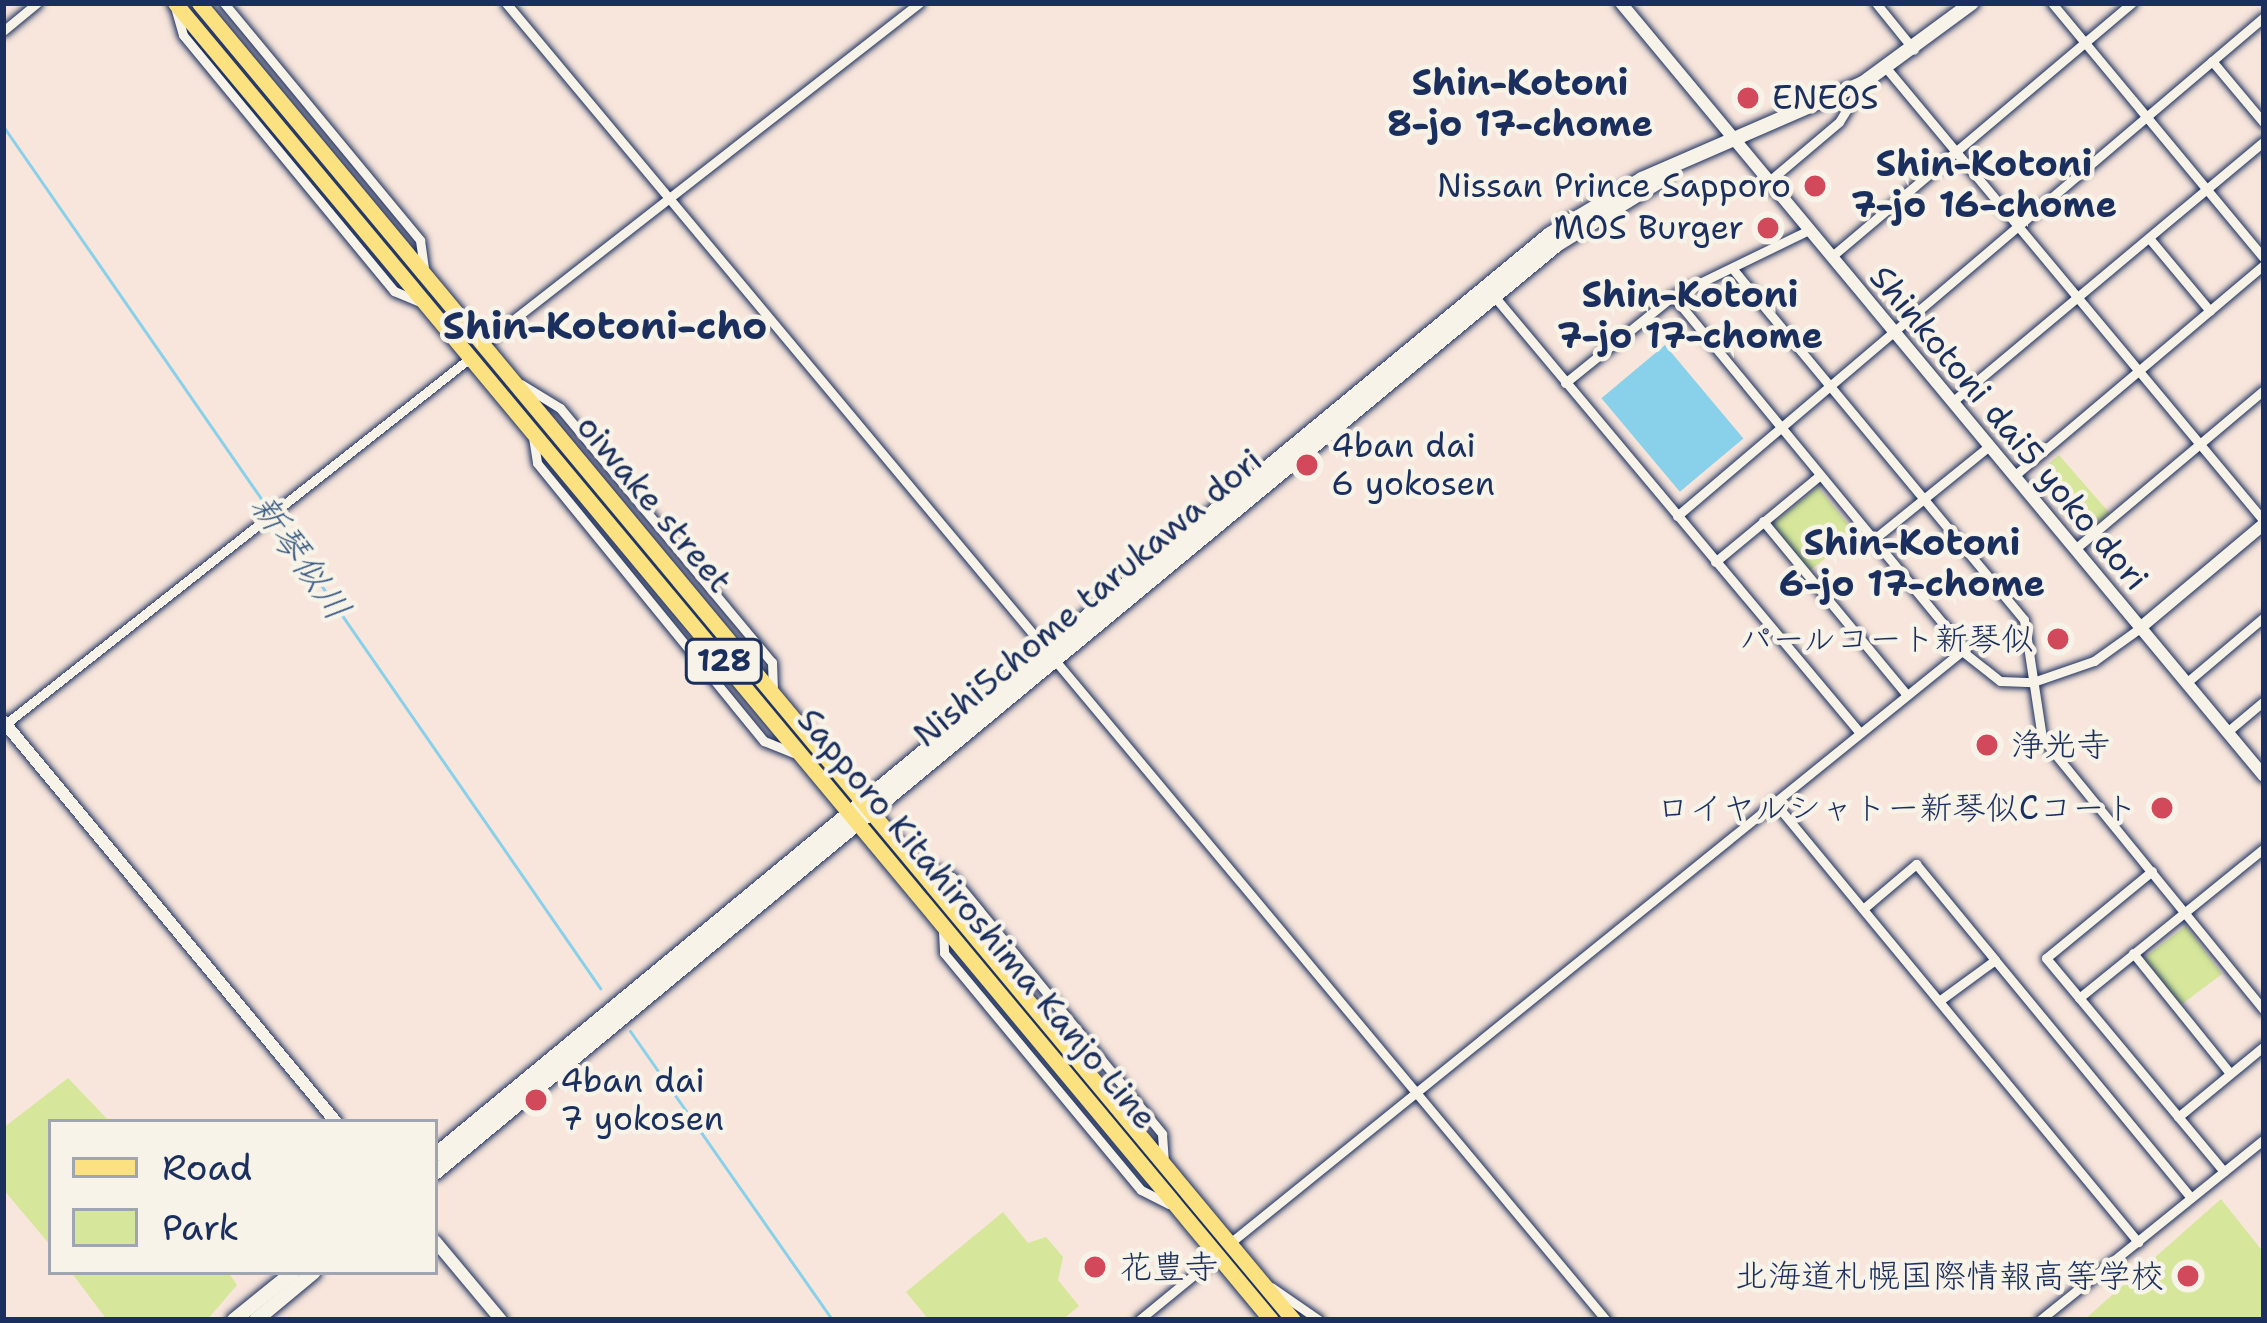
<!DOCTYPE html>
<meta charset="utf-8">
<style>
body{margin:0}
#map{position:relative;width:2267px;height:1323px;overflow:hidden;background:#f8e6dc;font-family:"Shantell Sans","Klee One",sans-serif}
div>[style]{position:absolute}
.green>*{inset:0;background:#d6e79b;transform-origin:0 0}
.water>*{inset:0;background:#89d1ea;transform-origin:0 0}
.stream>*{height:3px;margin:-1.5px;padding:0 1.5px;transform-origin:1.5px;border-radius:1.5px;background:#89d1ea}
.roads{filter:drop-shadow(0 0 3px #1b2f5e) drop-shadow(0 0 3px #1b2f5e)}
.minor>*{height:9px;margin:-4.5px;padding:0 4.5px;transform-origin:4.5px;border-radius:4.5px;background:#f7f3e8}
.tertiary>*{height:12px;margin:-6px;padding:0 6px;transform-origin:6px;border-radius:6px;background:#f7f3e8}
.secondary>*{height:14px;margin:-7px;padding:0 7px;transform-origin:7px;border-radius:7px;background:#f7f3e8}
.primary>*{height:15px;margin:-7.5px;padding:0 7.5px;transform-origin:7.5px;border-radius:7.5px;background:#fbe180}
.dots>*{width:33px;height:33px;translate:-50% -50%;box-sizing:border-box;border:6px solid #f7f3e8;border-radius:50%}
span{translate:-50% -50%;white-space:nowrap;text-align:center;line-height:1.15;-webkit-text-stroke:9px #f7f3e8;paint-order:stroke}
.shield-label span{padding:3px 9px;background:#f7f3e8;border:3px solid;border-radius:9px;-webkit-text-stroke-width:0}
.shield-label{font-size:30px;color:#1b2f5e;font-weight:700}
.poi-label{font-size:33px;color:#1b2f5e}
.left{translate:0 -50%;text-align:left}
.right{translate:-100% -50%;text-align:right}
.street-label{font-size:33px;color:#1b2f5e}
.neighbourhood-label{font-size:36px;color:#1b2f5e;font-weight:700}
.water-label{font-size:36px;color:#365881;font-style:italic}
.quarter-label{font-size:39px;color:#1b2f5e;font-weight:700}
.frame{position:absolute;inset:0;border:6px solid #1b2f5e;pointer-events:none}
.legend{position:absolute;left:48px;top:1119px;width:390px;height:156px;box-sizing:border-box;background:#f7f3e8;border:3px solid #9fa5b1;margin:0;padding:15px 21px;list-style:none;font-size:36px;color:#1b2f5e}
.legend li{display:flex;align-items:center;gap:24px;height:60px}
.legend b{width:60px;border:3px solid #9fa5b1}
</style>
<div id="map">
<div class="green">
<div style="left:2059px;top:455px;width:77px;height:18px;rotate:49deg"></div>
<div style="left:1818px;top:487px;width:60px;height:59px;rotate:51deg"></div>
<div style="left:2186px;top:926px;width:60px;height:53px;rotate:53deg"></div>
<div style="clip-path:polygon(68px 1078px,110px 1122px,51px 1122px,51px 1246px,3px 1189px,3px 1128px)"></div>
<div style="clip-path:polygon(2221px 1199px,2264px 1253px,2264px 1320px,2084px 1320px)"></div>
<div style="clip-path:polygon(1003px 1212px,1028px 1243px,1046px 1237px,1063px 1257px,1058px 1280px,1079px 1306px,1062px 1320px,929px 1320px,906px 1292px)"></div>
<div style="clip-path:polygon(71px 1272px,228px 1272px,237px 1285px,207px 1320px,107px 1320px)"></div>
</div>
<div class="water">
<div style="left:1665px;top:345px;width:122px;height:83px;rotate:50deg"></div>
</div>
<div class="stream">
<div style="left:3px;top:126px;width:1049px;rotate:55.29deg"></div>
<div style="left:630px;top:1031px;width:353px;rotate:55deg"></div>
</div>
<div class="roads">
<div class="minor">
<div style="left:224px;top:3px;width:308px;rotate:50.4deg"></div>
<div style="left:420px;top:240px;width:28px;rotate:82deg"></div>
<div style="left:506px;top:3px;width:1716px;rotate:50.13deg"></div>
<div style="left:1876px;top:3px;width:60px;rotate:51deg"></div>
<div style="left:2052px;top:3px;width:332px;rotate:50.3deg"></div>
<div style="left:175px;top:7px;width:29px;rotate:74deg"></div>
<div style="left:183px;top:35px;width:332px;rotate:50.5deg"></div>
<div style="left:394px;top:291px;width:30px;rotate:23deg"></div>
<div style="left:3px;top:31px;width:44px;rotate:-39.5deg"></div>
<div style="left:2212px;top:61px;width:81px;rotate:50deg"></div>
<div style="left:1887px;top:69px;width:589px;rotate:50.17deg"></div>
<div style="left:1768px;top:182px;width:93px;rotate:-40.2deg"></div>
<div style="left:1839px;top:122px;width:46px;rotate:-58.4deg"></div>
<div style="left:2149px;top:238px;width:95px;rotate:50.1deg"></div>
<div style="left:1831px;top:257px;width:394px;rotate:-40.2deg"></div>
<div style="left:1732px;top:268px;width:457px;rotate:50.3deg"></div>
<div style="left:2024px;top:620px;width:119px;rotate:81.3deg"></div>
<div style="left:2042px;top:738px;width:351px;rotate:50.8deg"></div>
<div style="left:1494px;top:296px;width:570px;rotate:50.05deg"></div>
<div style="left:1673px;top:296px;width:460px;rotate:50.5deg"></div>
<div style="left:481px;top:345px;width:556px;rotate:-37.98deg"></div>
<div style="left:1565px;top:383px;width:139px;rotate:-38.9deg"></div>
<div style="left:1673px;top:296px;width:151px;rotate:-25.9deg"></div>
<div style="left:521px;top:384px;width:46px;rotate:31.6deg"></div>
<div style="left:560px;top:408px;width:331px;rotate:50.2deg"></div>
<div style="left:772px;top:662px;width:27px;rotate:88deg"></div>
<div style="left:1952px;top:402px;width:407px;rotate:-39.9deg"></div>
<div style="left:533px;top:437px;width:26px;rotate:81deg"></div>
<div style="left:537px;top:463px;width:359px;rotate:50.8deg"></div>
<div style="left:764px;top:741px;width:35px;rotate:22deg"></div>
<div style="left:2014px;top:476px;width:327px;rotate:-40.2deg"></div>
<div style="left:1677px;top:516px;width:770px;rotate:-40.37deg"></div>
<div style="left:1763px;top:521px;width:226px;rotate:50.4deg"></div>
<div style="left:1873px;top:540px;width:149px;rotate:-39deg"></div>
<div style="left:2075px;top:549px;width:247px;rotate:-40.1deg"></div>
<div style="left:1715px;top:562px;width:136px;rotate:-39.6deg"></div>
<div style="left:2186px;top:683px;width:102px;rotate:-40.2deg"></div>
<div style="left:3px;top:726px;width:595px;rotate:-38.24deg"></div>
<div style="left:2227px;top:732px;width:48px;rotate:-40deg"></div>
<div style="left:1775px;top:803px;width:570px;rotate:50.41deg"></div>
<div style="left:916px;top:861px;width:39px;rotate:24deg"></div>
<div style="left:952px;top:877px;width:332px;rotate:50.7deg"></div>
<div style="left:1162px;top:1134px;width:26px;rotate:86deg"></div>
<div style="left:2152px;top:871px;width:137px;rotate:140.6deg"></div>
<div style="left:2046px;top:958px;width:278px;rotate:50.2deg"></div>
<div style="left:1863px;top:909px;width:70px;rotate:-40.3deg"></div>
<div style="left:1916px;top:864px;width:124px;rotate:50.5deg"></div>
<div style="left:943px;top:931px;width:22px;rotate:87deg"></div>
<div style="left:944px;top:953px;width:308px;rotate:50.3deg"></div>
<div style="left:1141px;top:1190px;width:31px;rotate:27deg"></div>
<div style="left:2133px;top:953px;width:154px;rotate:51.1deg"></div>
<div style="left:2079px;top:998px;width:238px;rotate:-39deg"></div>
<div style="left:1939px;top:1001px;width:69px;rotate:-36.2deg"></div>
<div style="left:1995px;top:960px;width:308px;rotate:50.5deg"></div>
<div style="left:2178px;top:1117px;width:112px;rotate:-39.5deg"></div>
<div style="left:1230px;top:1243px;width:941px;rotate:-38.96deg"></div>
<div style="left:1962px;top:651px;width:48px;rotate:38.3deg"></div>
<div style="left:2000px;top:681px;width:33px;rotate:2deg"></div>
<div style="left:2033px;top:682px;width:65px;rotate:-19deg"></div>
<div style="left:2094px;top:661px;width:57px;rotate:-35.7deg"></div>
<div style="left:1271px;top:1287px;width:58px;rotate:34.5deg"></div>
<div style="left:1139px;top:1320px;width:102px;rotate:-39.4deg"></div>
<div style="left:2040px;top:1320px;width:288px;rotate:-38.9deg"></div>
</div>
<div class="tertiary">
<div style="left:1621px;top:3px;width:1005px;rotate:50.25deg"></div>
<div style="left:2140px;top:628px;width:162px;rotate:-40deg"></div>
<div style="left:3px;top:721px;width:521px;rotate:50.29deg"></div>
<div style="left:435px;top:1241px;width:103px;rotate:50.1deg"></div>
</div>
<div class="secondary">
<div style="left:435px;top:1155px;width:1446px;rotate:-39.56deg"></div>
<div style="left:1550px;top:234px;width:107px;rotate:-30.9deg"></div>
<div style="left:1642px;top:179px;width:241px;rotate:-23.5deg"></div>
<div style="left:1863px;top:83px;width:135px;rotate:-36.3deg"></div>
<div style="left:435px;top:1173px;width:1457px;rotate:-39.6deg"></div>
<div style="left:1558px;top:244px;width:126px;rotate:-31.7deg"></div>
<div style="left:234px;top:1320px;width:76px;rotate:-39.1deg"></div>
<div style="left:256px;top:1320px;width:75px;rotate:-39.6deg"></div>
</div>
<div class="primary">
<div style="left:175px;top:3px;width:1713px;rotate:50.23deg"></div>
<div style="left:199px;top:3px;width:1712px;rotate:50.28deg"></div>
</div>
</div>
<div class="dots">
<div style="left:1748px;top:98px;background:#d1495b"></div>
<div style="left:1815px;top:186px;background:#d1495b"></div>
<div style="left:1768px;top:228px;background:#d1495b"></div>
<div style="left:1307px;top:465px;background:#d1495b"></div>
<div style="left:2058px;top:639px;background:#d1495b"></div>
<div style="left:1987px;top:745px;background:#d1495b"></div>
<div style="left:2162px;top:808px;background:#d1495b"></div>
<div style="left:536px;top:1100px;background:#d1495b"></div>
<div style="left:1095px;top:1267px;background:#d1495b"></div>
<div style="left:2188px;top:1276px;background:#d1495b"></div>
</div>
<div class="shield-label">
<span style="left:724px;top:661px">128</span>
</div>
<div class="poi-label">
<span class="left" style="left:1772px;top:98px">ENEOS</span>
<span class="right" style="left:1791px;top:186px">Nissan Prince Sapporo</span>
<span class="right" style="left:1744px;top:228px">MOS Burger</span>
<span class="left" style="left:1331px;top:465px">4ban dai<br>6 yokosen</span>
<span class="right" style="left:2034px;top:639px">パールコート新琴似</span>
<span class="left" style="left:2011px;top:745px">浄光寺</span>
<span class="right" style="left:2138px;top:808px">ロイヤルシャトー新琴似Cコート</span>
<span class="left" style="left:560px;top:1100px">4ban dai<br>7 yokosen</span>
<span class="left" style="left:1119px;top:1267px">花豊寺</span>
<span class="right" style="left:2164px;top:1276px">北海道札幌国際情報高等学校</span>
</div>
<div class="street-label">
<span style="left:2009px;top:428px;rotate:50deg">Shinkotoni dai5 yoko dori</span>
<span style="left:654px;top:504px;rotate:50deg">oiwake street</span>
<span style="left:1088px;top:598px;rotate:-40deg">Nishi5chome tarukawa dori</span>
<span style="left:977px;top:919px;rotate:50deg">Sapporo Kitahiroshima Kanjo Line</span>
</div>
<div class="neighbourhood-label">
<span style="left:1520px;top:103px">Shin-Kotoni<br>8-jo 17-chome</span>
<span style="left:1984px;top:184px">Shin-Kotoni<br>7-jo 16-chome</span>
<span style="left:1690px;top:315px">Shin-Kotoni<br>7-jo 17-chome</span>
<span style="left:1912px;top:563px">Shin-Kotoni<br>6-jo 17-chome</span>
</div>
<div class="water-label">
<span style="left:301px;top:557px;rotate:55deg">新琴似川</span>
</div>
<div class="quarter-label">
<span style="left:605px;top:325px">Shin-Kotoni-cho</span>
</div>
<div class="frame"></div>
<ul class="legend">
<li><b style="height:15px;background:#fbe180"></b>Road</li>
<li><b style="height:33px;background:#d6e79b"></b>Park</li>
</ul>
</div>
